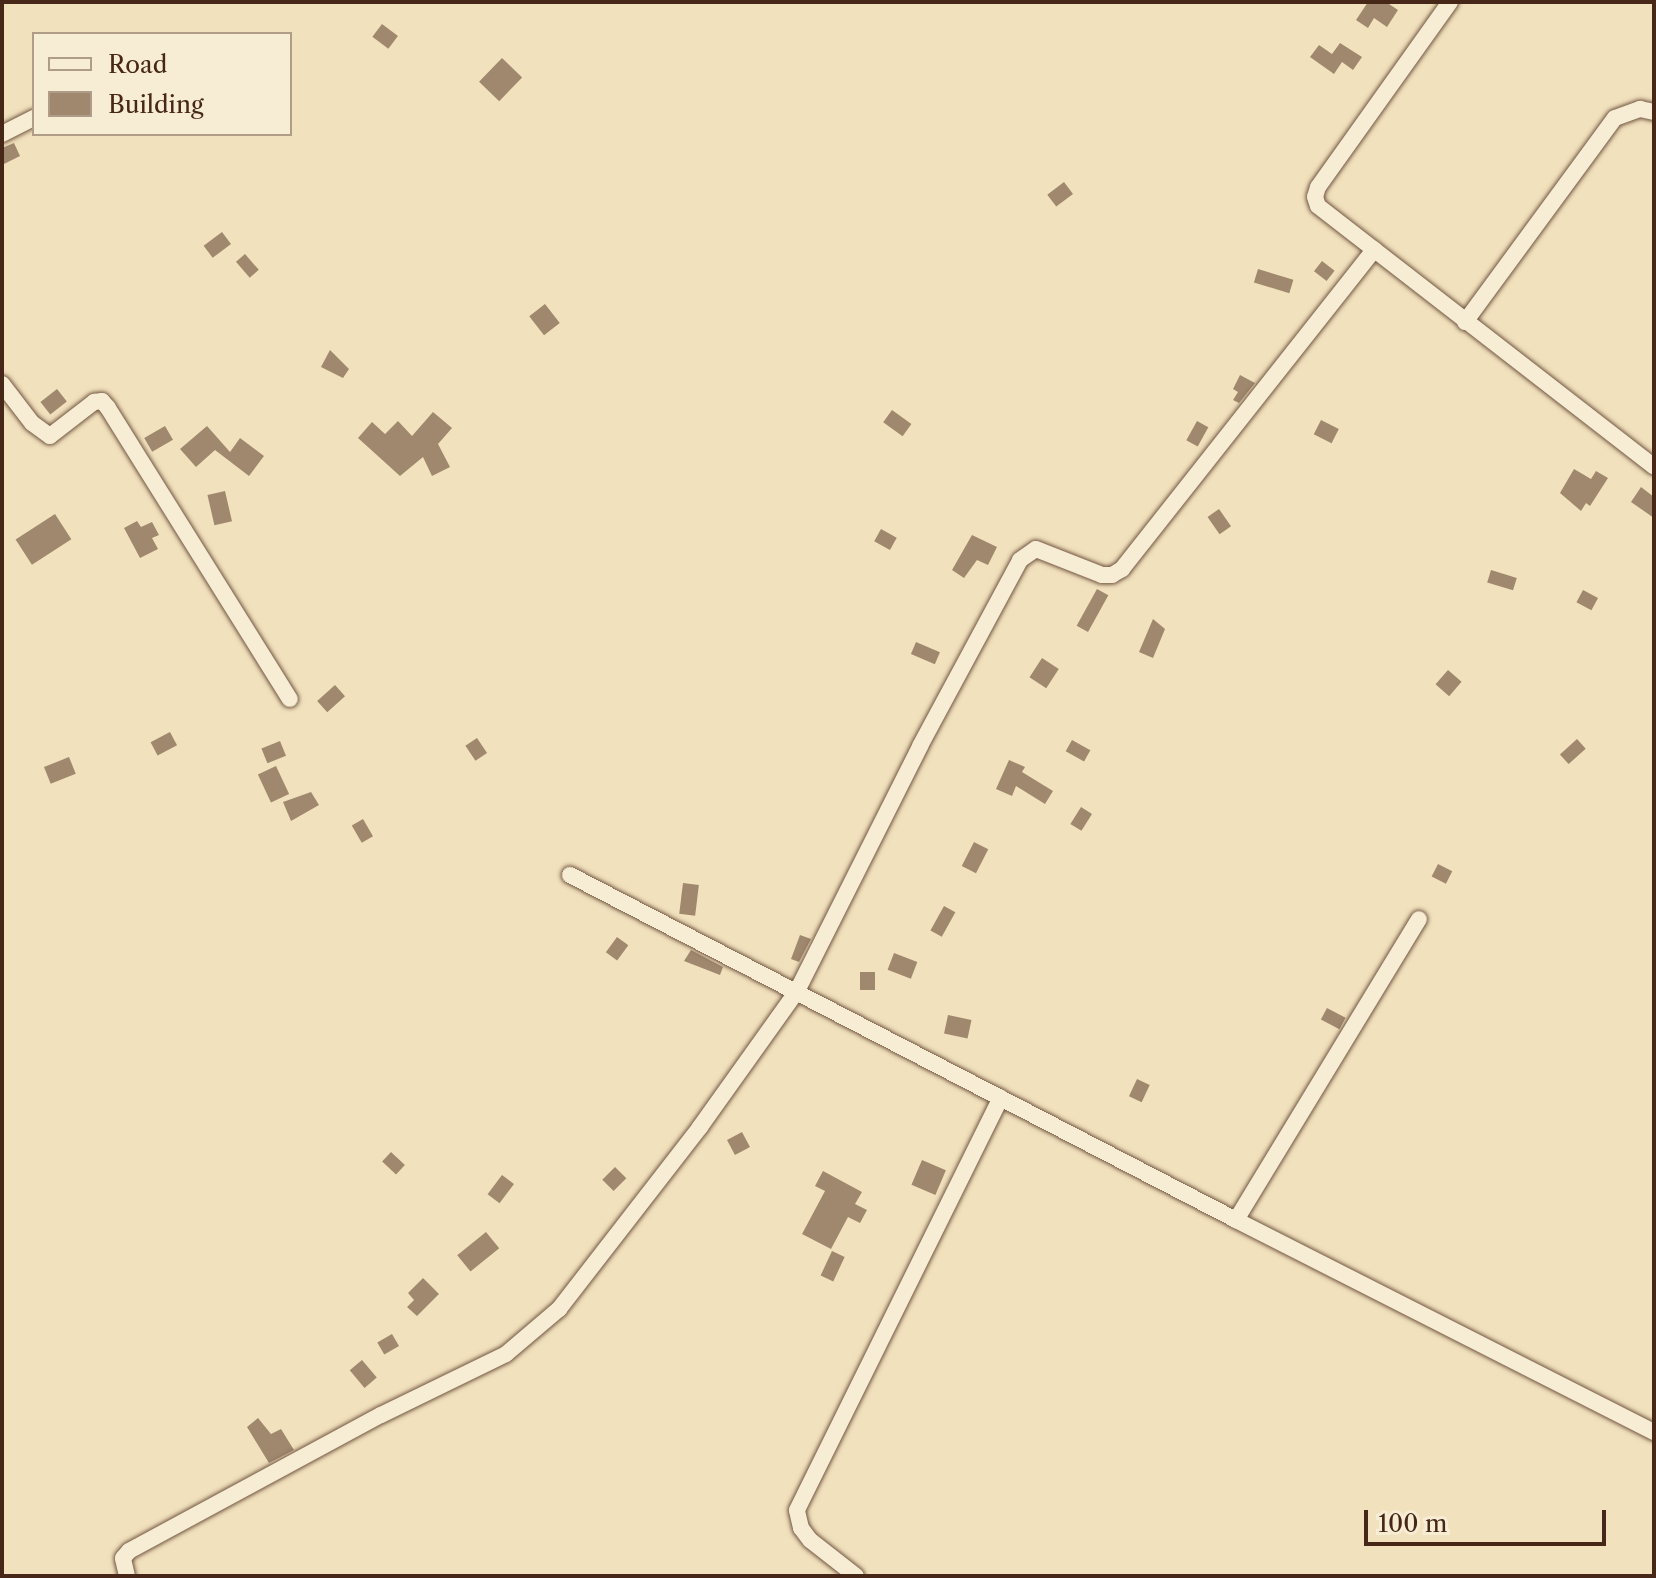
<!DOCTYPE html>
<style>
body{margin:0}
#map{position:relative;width:1656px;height:1578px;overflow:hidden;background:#f2e1bd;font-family:"Libre Caslon Text",serif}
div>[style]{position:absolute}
.building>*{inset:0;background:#9f886e;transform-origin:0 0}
.roads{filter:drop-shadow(0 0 2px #715641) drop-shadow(0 0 2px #715641)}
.street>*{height:16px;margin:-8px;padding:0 8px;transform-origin:8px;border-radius:8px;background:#f7ecd4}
span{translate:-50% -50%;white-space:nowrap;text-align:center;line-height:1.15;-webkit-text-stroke:7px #f7ecd4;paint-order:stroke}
.frame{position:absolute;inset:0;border:4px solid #462718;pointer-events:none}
.legend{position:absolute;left:32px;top:32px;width:260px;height:104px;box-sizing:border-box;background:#f7ecd4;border:2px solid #b09d89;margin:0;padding:10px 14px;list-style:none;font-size:24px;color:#462718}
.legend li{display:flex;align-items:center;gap:16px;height:40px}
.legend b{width:40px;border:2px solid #b09d89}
.scale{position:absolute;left:1364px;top:1510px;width:242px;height:36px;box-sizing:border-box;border:4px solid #462718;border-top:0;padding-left:10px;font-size:24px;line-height:28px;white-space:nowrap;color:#462718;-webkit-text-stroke:6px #f7ecd4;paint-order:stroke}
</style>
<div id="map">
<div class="building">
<div style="clip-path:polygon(1368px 2px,1386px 2px,1398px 10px,1387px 27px,1374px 18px,1368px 28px,1356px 20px)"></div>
<div style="left:382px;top:24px;width:20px;height:16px;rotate:37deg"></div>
<div style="clip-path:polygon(1340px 43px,1362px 57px,1353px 70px,1342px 62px,1334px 74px,1310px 57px,1319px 45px,1332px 54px)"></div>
<div style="left:502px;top:58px;width:28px;height:33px;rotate:44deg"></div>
<div style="clip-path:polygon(14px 143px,20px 156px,2px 165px,2px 148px)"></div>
<div style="left:1064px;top:182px;width:15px;height:21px;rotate:53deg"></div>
<div style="left:222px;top:232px;width:15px;height:23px;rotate:53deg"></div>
<div style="left:245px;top:254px;width:21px;height:12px;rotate:49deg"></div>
<div style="left:1322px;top:261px;width:16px;height:13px;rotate:38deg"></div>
<div style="left:1258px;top:269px;width:37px;height:14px;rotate:17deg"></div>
<div style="left:545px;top:304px;width:24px;height:20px;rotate:52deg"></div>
<div style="clip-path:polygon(330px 350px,349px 369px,343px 378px,321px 367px)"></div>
<div style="clip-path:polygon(1240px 375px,1255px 383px,1239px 403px,1233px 400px,1238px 392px,1233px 389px)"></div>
<div style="left:57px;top:389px;width:16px;height:21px;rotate:52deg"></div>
<div style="left:892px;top:410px;width:24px;height:15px;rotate:36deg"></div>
<div style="clip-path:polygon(433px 412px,452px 428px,438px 444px,450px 467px,432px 476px,423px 457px,400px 476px,358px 438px,372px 422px,385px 434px,398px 421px,412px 436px)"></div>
<div style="left:1321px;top:420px;width:20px;height:16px;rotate:27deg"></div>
<div style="left:1197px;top:421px;width:13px;height:22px;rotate:29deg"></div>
<div style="left:165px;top:426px;width:16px;height:24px;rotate:60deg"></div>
<div style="clip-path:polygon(207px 426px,230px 452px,240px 438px,264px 456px,249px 476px,215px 450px,196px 467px,180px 449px)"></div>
<div style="clip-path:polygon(1574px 469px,1591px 479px,1596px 471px,1608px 478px,1590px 506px,1586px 503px,1581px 511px,1560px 493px)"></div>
<div style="clip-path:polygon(1641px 487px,1654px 497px,1654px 518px,1631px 502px)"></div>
<div style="left:225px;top:491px;width:31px;height:18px;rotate:77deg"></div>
<div style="left:1219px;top:509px;width:21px;height:14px;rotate:55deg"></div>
<div style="left:55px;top:514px;width:30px;height:47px;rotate:57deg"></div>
<div style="clip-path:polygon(137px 521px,141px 527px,152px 522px,159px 535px,152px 538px,158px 549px,140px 558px,124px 528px)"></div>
<div style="left:881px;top:529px;width:18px;height:14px;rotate:29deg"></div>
<div style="clip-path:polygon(972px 535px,997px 547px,988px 565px,977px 560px,964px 578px,952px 570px)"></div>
<div style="left:1491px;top:570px;width:27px;height:13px;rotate:17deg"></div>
<div style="left:1097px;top:589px;width:13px;height:42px;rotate:29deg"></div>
<div style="left:1583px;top:590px;width:17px;height:14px;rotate:28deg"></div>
<div style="clip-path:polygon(1153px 619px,1165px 629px,1153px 658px,1139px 652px)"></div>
<div style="left:916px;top:642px;width:26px;height:13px;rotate:23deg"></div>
<div style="left:1042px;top:658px;width:20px;height:23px;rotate:33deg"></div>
<div style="left:1448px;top:670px;width:18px;height:19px;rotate:41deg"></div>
<div style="left:335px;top:685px;width:15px;height:24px;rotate:48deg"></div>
<div style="left:170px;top:732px;width:15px;height:22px;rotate:62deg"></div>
<div style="left:477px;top:738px;width:18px;height:14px;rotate:56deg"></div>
<div style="left:1577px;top:739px;width:13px;height:23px;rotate:48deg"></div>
<div style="left:1072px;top:740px;width:21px;height:13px;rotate:29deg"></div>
<div style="left:280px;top:741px;width:16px;height:20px;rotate:68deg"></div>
<div style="left:69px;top:757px;width:18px;height:27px;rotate:68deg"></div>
<div style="clip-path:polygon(1009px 760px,1025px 767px,1022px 772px,1053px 791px,1045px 804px,1016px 786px,1012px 796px,996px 789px)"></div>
<div style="left:276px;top:766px;width:31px;height:20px;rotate:65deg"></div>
<div style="clip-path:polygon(311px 792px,319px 805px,291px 821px,283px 802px)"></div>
<div style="left:1081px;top:807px;width:13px;height:20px;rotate:32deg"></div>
<div style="left:363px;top:819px;width:20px;height:13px;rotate:60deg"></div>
<div style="left:974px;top:842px;width:16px;height:27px;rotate:27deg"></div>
<div style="left:1438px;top:864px;width:16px;height:14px;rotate:27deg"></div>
<div style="left:683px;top:883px;width:16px;height:31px;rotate:7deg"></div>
<div style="left:944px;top:906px;width:13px;height:28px;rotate:29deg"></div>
<div style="clip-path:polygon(800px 935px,811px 939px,799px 962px,791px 959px)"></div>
<div style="left:617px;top:937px;width:14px;height:19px;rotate:36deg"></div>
<div style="clip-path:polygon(691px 950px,723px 967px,720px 975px,684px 961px)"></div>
<div style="left:894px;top:953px;width:25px;height:18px;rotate:21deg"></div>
<div style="left:860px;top:972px;width:15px;height:18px"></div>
<div style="left:1327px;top:1008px;width:21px;height:13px;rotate:28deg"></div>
<div style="left:948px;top:1015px;width:24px;height:19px;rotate:12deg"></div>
<div style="left:1137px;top:1079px;width:14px;height:19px;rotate:25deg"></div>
<div style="left:742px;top:1132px;width:17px;height:17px;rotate:62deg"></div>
<div style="left:391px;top:1152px;width:19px;height:13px;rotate:43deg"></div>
<div style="left:922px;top:1160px;width:26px;height:27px;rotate:23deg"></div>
<div style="left:615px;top:1167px;width:16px;height:18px;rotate:45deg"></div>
<div style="clip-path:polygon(823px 1171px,862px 1192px,855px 1204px,867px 1210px,860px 1223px,848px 1217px,831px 1249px,802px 1234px,825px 1191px,815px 1186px)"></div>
<div style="left:502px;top:1175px;width:15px;height:24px;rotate:37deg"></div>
<div style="left:486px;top:1232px;width:21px;height:37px;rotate:51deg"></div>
<div style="left:832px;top:1251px;width:14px;height:27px;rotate:25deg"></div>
<div style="clip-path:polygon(423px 1278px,439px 1294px,417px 1316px,407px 1307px,414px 1300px,408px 1293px)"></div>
<div style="left:392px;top:1334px;width:14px;height:17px;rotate:60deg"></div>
<div style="left:362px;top:1360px;width:23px;height:16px;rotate:50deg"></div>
<div style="clip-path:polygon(258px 1418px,271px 1434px,281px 1429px,294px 1450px,269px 1463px,247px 1427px)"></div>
</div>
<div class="roads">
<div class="street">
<div style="left:1450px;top:2px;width:227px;rotate:125.5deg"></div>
<div style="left:1318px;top:187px;width:10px;rotate:107deg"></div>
<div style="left:1315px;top:197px;width:9px;rotate:72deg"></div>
<div style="left:1318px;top:206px;width:425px;rotate:37.8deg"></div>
<div style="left:2px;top:134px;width:36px;rotate:-27deg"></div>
<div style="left:1465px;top:322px;width:253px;rotate:-53.7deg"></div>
<div style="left:1615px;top:118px;width:27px;rotate:-20deg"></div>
<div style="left:1640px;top:109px;width:14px;rotate:12deg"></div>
<div style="left:2px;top:384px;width:49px;rotate:52.4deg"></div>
<div style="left:32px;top:423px;width:22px;rotate:36deg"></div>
<div style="left:50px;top:436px;width:56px;rotate:-37.7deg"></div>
<div style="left:94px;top:402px;width:8px;rotate:-7deg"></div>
<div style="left:102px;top:401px;width:9px;rotate:49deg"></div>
<div style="left:108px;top:408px;width:343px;rotate:58deg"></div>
<div style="left:570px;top:875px;width:750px;rotate:27.38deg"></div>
<div style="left:1236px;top:1220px;width:469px;rotate:26.9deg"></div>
<div style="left:1236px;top:1220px;width:352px;rotate:-58.7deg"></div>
<div style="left:127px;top:1576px;width:18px;rotate:-103deg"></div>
<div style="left:123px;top:1558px;width:9px;rotate:-49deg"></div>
<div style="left:129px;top:1551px;width:286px;rotate:-28.4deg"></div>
<div style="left:381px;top:1415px;width:139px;rotate:-26deg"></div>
<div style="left:506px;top:1354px;width:70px;rotate:-40.3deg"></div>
<div style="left:559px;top:1309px;width:230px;rotate:-52.2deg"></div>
<div style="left:700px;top:1127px;width:167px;rotate:-54.5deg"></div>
<div style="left:797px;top:991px;width:274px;rotate:-63.3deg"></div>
<div style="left:920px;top:746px;width:211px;rotate:-61.7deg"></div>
<div style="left:1020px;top:560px;width:19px;rotate:-35deg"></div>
<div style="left:1036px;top:549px;width:71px;rotate:21.5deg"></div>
<div style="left:1102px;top:575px;width:10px"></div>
<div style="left:1112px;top:575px;width:12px;rotate:-31deg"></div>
<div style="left:1122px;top:569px;width:407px;rotate:-51.7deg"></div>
<div style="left:856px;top:1576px;width:58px;rotate:-142deg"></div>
<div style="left:810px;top:1540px;width:15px;rotate:-127deg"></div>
<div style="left:801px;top:1528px;width:18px;rotate:-103deg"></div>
<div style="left:797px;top:1510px;width:460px;rotate:-63.7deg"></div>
</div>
</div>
<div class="frame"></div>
<ul class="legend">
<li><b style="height:10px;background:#f7ecd4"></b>Road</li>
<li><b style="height:22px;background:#9f886e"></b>Building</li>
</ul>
<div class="scale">100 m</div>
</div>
